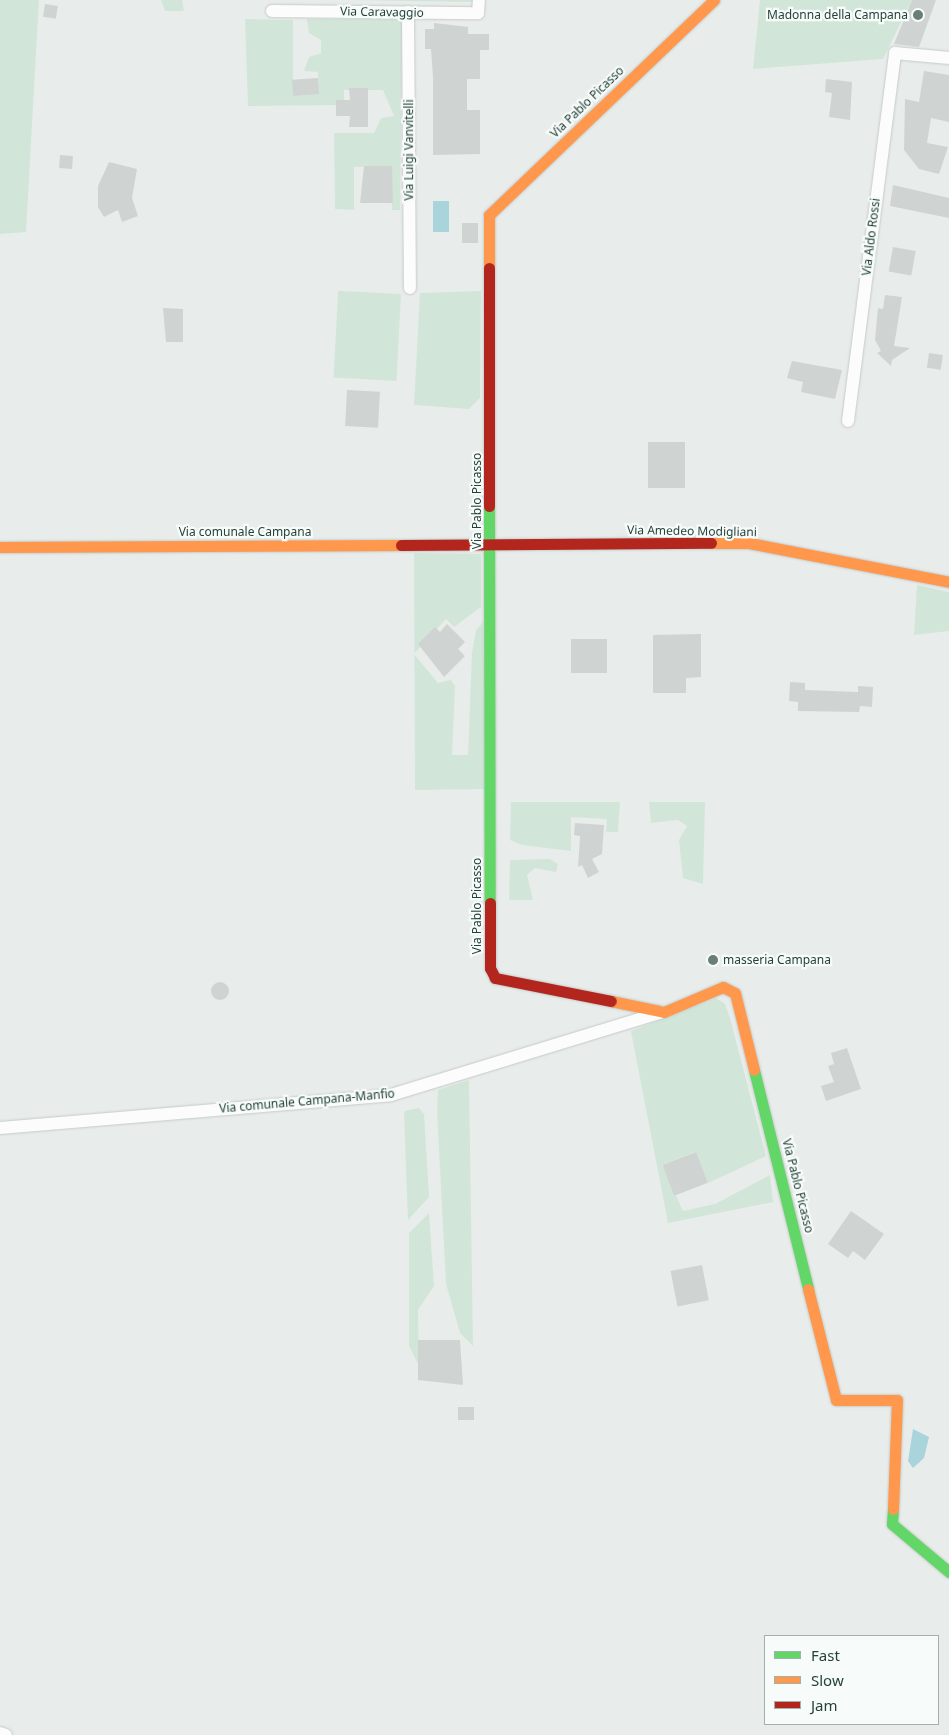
<!DOCTYPE html>
<style>
body{margin:0}
#map{position:relative;width:949px;height:1735px;overflow:hidden;background:#e8edeb;font-family:"Noto Sans",sans-serif}
div>[style]{position:absolute}
.green>*{inset:0;background:#d1e6d8;transform-origin:0 0}
.water>*{inset:0;background:#a9d4db;transform-origin:0 0}
.building>*{inset:0;background:#cfd4d2;transform-origin:0 0}
.round{border-radius:50%}
.roads{filter:drop-shadow(0 0 1px #c5cac8) drop-shadow(0 0 1px #c5cac8)}
.street>*{height:12px;margin:-6px;padding:0 6px;transform-origin:6px;border-radius:6px;background:#fcfcfc}
.fast>*{height:11px;margin:-5.5px;padding:0 5.5px;transform-origin:5.5px;border-radius:5.5px;background:#63d668}
.slow>*{height:11px;margin:-5.5px;padding:0 5.5px;transform-origin:5.5px;border-radius:5.5px;background:#ff974d}
.jam>*{height:11px;margin:-5.5px;padding:0 5.5px;transform-origin:5.5px;border-radius:5.5px;background:#b3261e}
.dots>*{width:14px;height:14px;translate:-50% -50%;box-sizing:border-box;border:2px solid #f7fbf9;border-radius:50%}
span{translate:-50% -50%;white-space:nowrap;text-align:center;line-height:1.15;-webkit-text-stroke:4.5px #f7fbf9;paint-order:stroke}
.street-label{font-size:12px;color:#24423a}
.poi-label{font-size:12px;color:#24423a}
.right{translate:-100% -50%;text-align:right}
.left{translate:0 -50%;text-align:left}
.legend{position:absolute;left:764px;top:1635px;width:175px;height:90px;box-sizing:border-box;background:#f7fbf9;border:1px solid #a3b1ad;margin:0;padding:6px 9px;list-style:none;font-size:15px;color:#24423a}
.legend li{display:flex;align-items:center;gap:10px;height:25px}
.legend b{width:25px;border:1px solid #a3b1ad}
</style>
<div id="map">
<div class="green">
<div style="clip-path:polygon(0 0,39px 0,26px 232px,0 234px)"></div>
<div style="clip-path:polygon(161px 0,182px 0,184px 11px,165px 11px)"></div>
<div style="clip-path:polygon(347px 0,473px 0,472px 2px)"></div>
<div style="clip-path:polygon(760px 0,912px 0,883px 59px,753px 69px)"></div>
<div style="clip-path:polygon(245px 19px,293px 20px,293px 94px,319px 93px,318px 72px,304px 71px,309px 57px,321px 53px,321px 40px,309px 33px,307px 19px,402px 19px,400px 210px,392px 210px,391px 166px,354px 167px,354px 210px,335px 209px,334px 133px,374px 133px,381px 118px,394px 116px,383px 90px,344px 90px,344px 105px,248px 106px)"></div>
<div style="clip-path:polygon(481px 291px,480px 398px,469px 409px,414px 405px,420px 293px)"></div>
<div style="left:401px;top:294px;width:87px;height:63px;rotate:93deg"></div>
<div style="clip-path:polygon(414px 553px,481px 554px,481px 607px,454px 627px,446px 619px,414px 654px,438px 683px,451px 680px,455px 686px,452px 755px,468px 755px,472px 653px,476px 630px,483px 622px,486px 789px,415px 790px)"></div>
<div style="clip-path:polygon(917px 585px,949px 592px,949px 631px,914px 635px)"></div>
<div style="clip-path:polygon(511px 802px,620px 802px,618px 832px,606px 832px,607px 819px,571px 817px,571px 851px,522px 845px,510px 840px)"></div>
<div style="clip-path:polygon(649px 802px,705px 802px,703px 884px,683px 878px,679px 840px,687px 826px,678px 820px,651px 823px)"></div>
<div style="clip-path:polygon(550px 859px,558px 864px,556px 872px,535px 868px,527px 875px,533px 900px,509px 900px,510px 860px)"></div>
<div style="clip-path:polygon(716px 998px,725px 1004px,730px 1018px,766px 1156px,708px 1183px,695px 1152px,662px 1165px,683px 1211px,715px 1204px,770px 1175px,773px 1202px,668px 1223px,631px 1031px)"></div>
<div style="clip-path:polygon(469px 1080px,473px 1346px,460px 1333px,446px 1284px,437px 1111px,438px 1090px)"></div>
<div style="clip-path:polygon(419px 1108px,424px 1114px,429px 1197px,408px 1220px,404px 1115px,405px 1111px)"></div>
<div style="clip-path:polygon(429px 1213px,434px 1286px,418px 1310px,419px 1366px,409px 1346px,409px 1233px)"></div>
</div>
<div class="water">
<div style="left:449px;top:201px;width:31px;height:16px;rotate:90deg"></div>
<div style="clip-path:polygon(913px 1429px,929px 1437px,924px 1458px,913px 1468px,908px 1461px)"></div>
</div>
<div class="building">
<div style="clip-path:polygon(912px 0,936px 0,919px 47px,894px 44px)"></div>
<div style="left:45px;top:4px;width:13px;height:13px;rotate:9deg"></div>
<div style="clip-path:polygon(434px 23px,468px 27px,468px 34px,489px 34px,489px 50px,480px 50px,480px 79px,467px 79px,467px 110px,480px 110px,480px 154px,433px 155px,433px 77px,431px 49px,425px 49px,425px 29px,434px 29px)"></div>
<div style="clip-path:polygon(924px 71px,949px 75px,949px 122px,931px 118px,927px 143px,948px 147px,939px 174px,919px 169px,904px 150px,905px 99px,919px 102px)"></div>
<div style="left:318px;top:78px;width:16px;height:26px;rotate:86deg"></div>
<div style="clip-path:polygon(826px 79px,852px 82px,850px 120px,829px 117px,832px 93px,825px 92px)"></div>
<div style="clip-path:polygon(349px 88px,368px 88px,368px 127px,349px 127px,350px 116px,336px 116px,336px 100px,350px 100px)"></div>
<div style="left:60px;top:155px;width:13px;height:13px;rotate:4deg"></div>
<div style="clip-path:polygon(109px 162px,137px 169px,132px 198px,138px 216px,122px 222px,118px 210px,104px 217px,98px 207px,98px 186px)"></div>
<div style="clip-path:polygon(364px 166px,392px 166px,393px 203px,360px 203px)"></div>
<div style="clip-path:polygon(893px 185px,949px 198px,949px 218px,890px 206px)"></div>
<div style="left:462px;top:223px;width:16px;height:20px"></div>
<div style="left:893px;top:247px;width:23px;height:25px;rotate:10deg"></div>
<div style="clip-path:polygon(885px 295px,902px 297px,894px 346px,910px 348px,892px 360px,891px 366px,877px 353px,881px 351px,875px 340px,878px 308px,883px 309px)"></div>
<div style="clip-path:polygon(163px 308px,183px 309px,183px 342px,166px 342px)"></div>
<div style="left:929px;top:353px;width:14px;height:15px;rotate:8deg"></div>
<div style="clip-path:polygon(792px 361px,842px 370px,835px 399px,801px 392px,803px 382px,787px 378px)"></div>
<div style="left:347px;top:390px;width:33px;height:36px;rotate:3deg"></div>
<div style="left:648px;top:442px;width:37px;height:46px"></div>
<div style="clip-path:polygon(447px 624px,465px 642px,458px 649px,465px 656px,444px 677px,418px 644px,435px 627px,440px 632px)"></div>
<div style="clip-path:polygon(701px 634px,701px 677px,686px 678px,686px 693px,653px 693px,653px 635px)"></div>
<div style="left:607px;top:639px;width:34px;height:36px;rotate:90deg"></div>
<div style="clip-path:polygon(790px 682px,805px 683px,805px 690px,858px 692px,858px 686px,873px 687px,872px 707px,860px 706px,859px 712px,798px 711px,798px 702px,789px 701px)"></div>
<div style="clip-path:polygon(575px 823px,604px 825px,602px 854px,592px 859px,599px 872px,588px 878px,582px 865px,578px 867px,580px 836px,574px 835px)"></div>
<div class="round" style="left:211px;top:982px;width:18px;height:18px"></div>
<div style="clip-path:polygon(847px 1048px,861px 1089px,826px 1101px,821px 1086px,834px 1082px,828px 1066px,834px 1064px,831px 1053px)"></div>
<div style="left:696px;top:1152px;width:33px;height:36px;rotate:69deg"></div>
<div style="clip-path:polygon(851px 1211px,884px 1234px,865px 1260px,853px 1251px,848px 1258px,828px 1244px)"></div>
<div style="left:702px;top:1265px;width:36px;height:32px;rotate:79deg"></div>
<div style="clip-path:polygon(418px 1340px,460px 1340px,463px 1385px,418px 1380px)"></div>
<div style="left:458px;top:1407px;width:16px;height:13px"></div>
</div>
<div class="roads">
<div class="street">
<div style="left:272px;top:11px;width:206px;rotate:0.6deg"></div>
<div style="left:478px;top:13px;width:13px;rotate:-86deg"></div>
<div style="left:408px;top:12px;width:276px;rotate:89.6deg"></div>
<div style="left:848px;top:421px;width:371px;rotate:-82.7deg"></div>
<div style="left:895px;top:53px;width:54px;rotate:5.3deg"></div>
<div style="left:0;top:1128px;width:392px;rotate:-4.8deg"></div>
<div style="left:391px;top:1095px;width:283px;rotate:-17deg"></div>
<div style="left:0;top:1733px;width:6px;rotate:18deg"></div>
</div>
<div class="fast">
<div style="left:489px;top:506px;width:397px;rotate:89.9deg"></div>
<div style="left:754px;top:1070px;width:226px;rotate:76.1deg"></div>
<div style="left:893px;top:1509px;width:15px;rotate:94deg"></div>
<div style="left:892px;top:1524px;width:75px;rotate:40.1deg"></div>
</div>
<div class="slow">
<div style="left:489px;top:268px;width:53px;rotate:-90deg"></div>
<div style="left:489px;top:215px;width:311px;rotate:-43.7deg"></div>
<div style="left:711px;top:543px;width:38px"></div>
<div style="left:749px;top:543px;width:204px;rotate:11deg"></div>
<div style="left:0;top:547px;width:401px;rotate:-0.3deg"></div>
<div style="left:611px;top:1001px;width:54px;rotate:11.7deg"></div>
<div style="left:664px;top:1012px;width:64px;rotate:-23deg"></div>
<div style="left:723px;top:987px;width:13px;rotate:27deg"></div>
<div style="left:735px;top:993px;width:79px;rotate:76.1deg"></div>
<div style="left:808px;top:1289px;width:114px;rotate:75.8deg"></div>
<div style="left:836px;top:1400px;width:61px"></div>
<div style="left:897px;top:1400px;width:109px;rotate:92.1deg"></div>
</div>
<div class="jam">
<div style="left:489px;top:268px;width:238px;rotate:90deg"></div>
<div style="left:401px;top:545px;width:310px;rotate:-0.4deg"></div>
<div style="left:490px;top:903px;width:65px;rotate:90deg"></div>
<div style="left:490px;top:968px;width:11px;rotate:63deg"></div>
<div style="left:495px;top:978px;width:118px;rotate:11.2deg"></div>
</div>
</div>
<div class="dots">
<div style="left:918px;top:15px;background:#697e78"></div>
<div style="left:713px;top:960px;background:#697e78"></div>
</div>
<div class="street-label">
<span style="left:382px;top:12px;rotate:1deg">Via Caravaggio</span>
<span style="left:587px;top:102px;rotate:-44deg">Via Pablo Picasso</span>
<span style="left:409px;top:150px;rotate:-90deg">Via Luigi Vanvitelli</span>
<span style="left:871px;top:237px;rotate:-83deg">Via Aldo Rossi</span>
<span style="left:477px;top:501px;rotate:-90deg">Via Pablo Picasso</span>
<span style="left:692px;top:531px;rotate:1deg">Via Amedeo Modigliani</span>
<span style="left:245px;top:532px">Via comunale Campana</span>
<span style="left:477px;top:906px;rotate:-90deg">Via Pablo Picasso</span>
<span style="left:307px;top:1101px;rotate:-5deg">Via comunale Campana-Manfio</span>
<span style="left:798px;top:1186px;rotate:76deg">Via Pablo Picasso</span>
</div>
<div class="poi-label">
<span class="right" style="left:908px;top:15px">Madonna della Campana</span>
<span class="left" style="left:723px;top:960px">masseria Campana</span>
</div>
<ul class="legend">
<li><b style="height:6px;background:#63d668"></b>Fast</li>
<li><b style="height:6px;background:#ff974d"></b>Slow</li>
<li><b style="height:6px;background:#b3261e"></b>Jam</li>
</ul>
</div>
